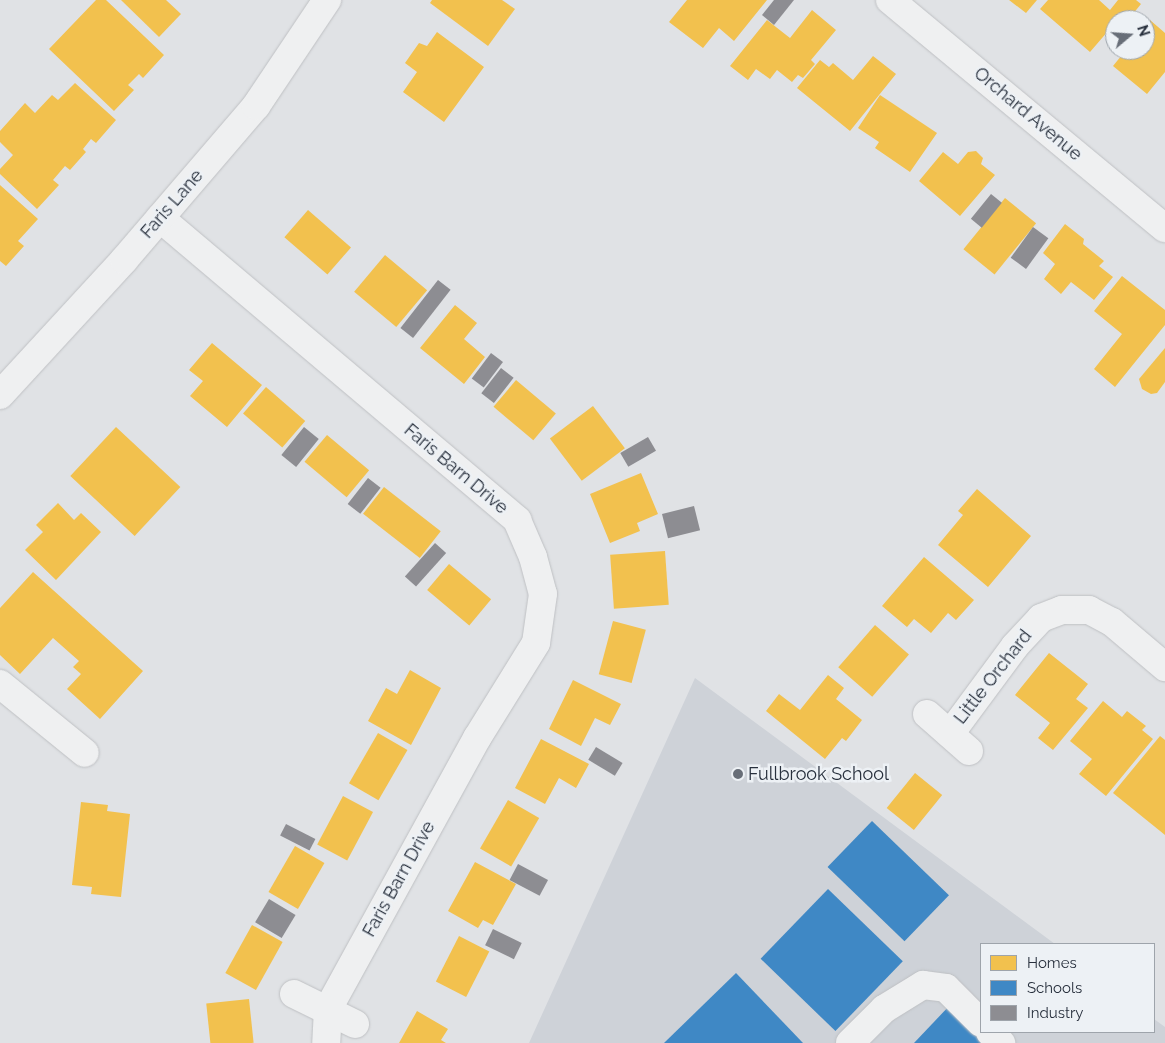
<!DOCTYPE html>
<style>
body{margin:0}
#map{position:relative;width:1165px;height:1043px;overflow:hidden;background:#e0e2e5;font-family:Raleway,sans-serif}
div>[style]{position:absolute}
.built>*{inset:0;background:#ced2d8}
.homes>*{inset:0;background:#f2c14e;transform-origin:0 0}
.schools>*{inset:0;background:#3f88c5;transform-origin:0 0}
.industry>*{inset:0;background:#8d8d92;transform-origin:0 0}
.roads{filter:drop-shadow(0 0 1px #bec0c3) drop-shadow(0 0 1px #bec0c3)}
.minor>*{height:28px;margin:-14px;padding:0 14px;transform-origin:14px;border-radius:14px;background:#eff0f1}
.dots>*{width:14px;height:14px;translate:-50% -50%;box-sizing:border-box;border:2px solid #edf1f5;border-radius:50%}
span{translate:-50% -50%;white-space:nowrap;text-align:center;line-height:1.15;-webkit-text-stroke:5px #edf1f5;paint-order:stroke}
.street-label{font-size:18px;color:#28303d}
.poi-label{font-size:18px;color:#28303d}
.left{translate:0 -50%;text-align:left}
.legend{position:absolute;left:980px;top:943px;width:175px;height:90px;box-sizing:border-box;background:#edf1f5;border:1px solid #9ea4ab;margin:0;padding:6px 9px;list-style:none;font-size:15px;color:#28303d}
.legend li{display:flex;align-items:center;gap:10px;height:25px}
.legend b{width:25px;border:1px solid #9ea4ab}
.north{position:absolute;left:1105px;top:10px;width:50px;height:50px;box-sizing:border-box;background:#edf1f5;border:1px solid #9ea4ab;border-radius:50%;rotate:72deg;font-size:14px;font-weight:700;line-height:20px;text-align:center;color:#28303d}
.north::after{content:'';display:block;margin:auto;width:18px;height:22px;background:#686e78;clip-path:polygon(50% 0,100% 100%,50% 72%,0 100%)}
</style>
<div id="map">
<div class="built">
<div style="clip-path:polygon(695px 678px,1055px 944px,981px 944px,981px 1032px,1154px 1032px,1154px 1019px,1165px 1027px,1165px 1043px,529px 1043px)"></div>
</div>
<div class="homes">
<div style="clip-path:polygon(96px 0,106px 0,164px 55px,143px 78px,139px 74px,128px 85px,134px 90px,114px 111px,49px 49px)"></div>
<div style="clip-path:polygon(121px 0,166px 0,181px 14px,159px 37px)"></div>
<div style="clip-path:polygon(432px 0,502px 0,515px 9px,488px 46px,430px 3px)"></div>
<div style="clip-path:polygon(687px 0,767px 0,734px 41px,719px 28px,703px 48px,669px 22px)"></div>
<div style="clip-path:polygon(1009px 0,1037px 0,1026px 13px)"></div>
<div style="clip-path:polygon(1048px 0,1099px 0,1110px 10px,1118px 0,1136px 0,1141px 4px,1128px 20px,1115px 20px,1115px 23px,1090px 52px,1040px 9px)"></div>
<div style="clip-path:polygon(812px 10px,836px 30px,811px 60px,815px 64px,803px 78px,798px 75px,792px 82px,777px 70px,770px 79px,756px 69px,748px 80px,730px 66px,767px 20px,790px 38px)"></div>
<div style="clip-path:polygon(1150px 20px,1165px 33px,1165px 72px,1147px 94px,1113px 66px,1126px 50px,1145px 50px,1145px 27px)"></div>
<div style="clip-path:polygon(437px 32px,484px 67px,444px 122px,403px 92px,417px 72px,405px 63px,419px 43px,427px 46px)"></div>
<div style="clip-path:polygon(873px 56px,896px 74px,850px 131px,797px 88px,820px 60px,829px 67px,833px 63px,853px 80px)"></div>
<div style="clip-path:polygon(75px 83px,116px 120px,96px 143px,91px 139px,83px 149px,86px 152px,70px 170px,65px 166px,53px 180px,59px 185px,37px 209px,0 174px,0 169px,13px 155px,0 142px,0 131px,25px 103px,35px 113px,52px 95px,58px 100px)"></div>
<div style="clip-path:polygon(880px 95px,937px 133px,910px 172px,875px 148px,879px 142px,858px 128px)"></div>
<div style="clip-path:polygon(976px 151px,983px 158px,981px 164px,995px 175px,960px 216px,919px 181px,943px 152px,958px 164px,968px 152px)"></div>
<div style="clip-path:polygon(0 185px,38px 219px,18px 241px,24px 246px,6px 266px,0 261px)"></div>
<div style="left:1005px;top:198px;width:40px;height:66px;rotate:39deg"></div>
<div style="left:308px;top:210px;width:57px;height:36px;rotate:41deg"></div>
<div style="clip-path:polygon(1065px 224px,1084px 239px,1083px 244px,1104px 261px,1099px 266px,1113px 277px,1094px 300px,1071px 282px,1061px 294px,1044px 279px,1055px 264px,1043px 253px)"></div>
<div style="left:385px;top:255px;width:55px;height:48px;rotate:40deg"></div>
<div style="clip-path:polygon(1122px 276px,1165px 310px,1165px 325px,1115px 387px,1094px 369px,1122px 334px,1094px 311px)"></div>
<div style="clip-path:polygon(455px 305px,477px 323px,464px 339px,485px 357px,464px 384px,420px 348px)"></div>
<div style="clip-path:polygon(212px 343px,262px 385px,227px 427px,190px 396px,203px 381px,189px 370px)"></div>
<div style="clip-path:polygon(1165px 348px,1165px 382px,1157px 393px,1151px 394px,1142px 389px,1139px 379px)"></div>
<div style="left:516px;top:380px;width:52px;height:35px;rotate:40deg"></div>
<div style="left:266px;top:387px;width:52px;height:35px;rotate:41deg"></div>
<div style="left:593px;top:406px;width:53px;height:54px;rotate:53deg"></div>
<div style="left:116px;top:427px;width:88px;height:67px;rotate:43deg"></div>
<div style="left:327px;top:435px;width:55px;height:35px;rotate:40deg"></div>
<div style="clip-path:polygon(641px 473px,658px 514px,637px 523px,640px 531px,610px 543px,590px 494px)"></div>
<div style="left:384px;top:487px;width:72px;height:34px;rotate:38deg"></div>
<div style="clip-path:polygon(977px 489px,1031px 536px,988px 587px,938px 545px,963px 515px,958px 511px)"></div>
<div style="clip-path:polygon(58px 503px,74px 520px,81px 513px,101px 532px,56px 580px,25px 550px,43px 532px,36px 525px)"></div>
<div style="left:665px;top:551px;width:54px;height:55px;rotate:86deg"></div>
<div style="clip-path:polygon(924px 557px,974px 600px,956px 620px,948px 613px,931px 633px,914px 619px,907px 627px,882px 606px)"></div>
<div style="left:449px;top:564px;width:55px;height:34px;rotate:40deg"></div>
<div style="clip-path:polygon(33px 572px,143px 671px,100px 719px,67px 689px,81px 674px,73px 667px,79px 661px,53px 638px,20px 674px,0 655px,0 608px)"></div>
<div style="left:613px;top:621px;width:34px;height:55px;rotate:15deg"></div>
<div style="left:875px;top:625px;width:45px;height:56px;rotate:41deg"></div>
<div style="clip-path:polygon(1049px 653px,1088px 684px,1076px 699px,1088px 708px,1053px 750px,1038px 738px,1050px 723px,1015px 695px)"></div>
<div style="clip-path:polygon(410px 670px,441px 688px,411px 745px,368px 721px,386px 688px,397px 694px)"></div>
<div style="clip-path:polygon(828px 675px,844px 688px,836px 699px,862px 720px,846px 741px,842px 738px,825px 759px,766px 711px,779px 694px,800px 710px)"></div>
<div style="clip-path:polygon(573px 680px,621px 704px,610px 725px,595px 718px,581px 746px,549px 729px)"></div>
<div style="clip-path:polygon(1103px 701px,1122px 717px,1127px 711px,1146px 726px,1142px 730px,1153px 739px,1106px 796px,1079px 774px,1092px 759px,1070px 741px)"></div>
<div style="left:378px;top:733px;width:34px;height:58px;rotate:30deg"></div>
<div style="clip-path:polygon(1160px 736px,1165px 740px,1165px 835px,1113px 793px)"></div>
<div style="clip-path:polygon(541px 739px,589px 764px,576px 788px,559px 778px,545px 804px,515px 788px)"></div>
<div style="left:915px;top:773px;width:35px;height:45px;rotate:39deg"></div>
<div style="left:343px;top:796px;width:34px;height:55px;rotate:28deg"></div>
<div style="left:508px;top:800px;width:36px;height:56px;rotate:30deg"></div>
<div style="clip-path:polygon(81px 802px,108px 805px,107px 811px,130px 814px,121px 897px,91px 894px,92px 887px,72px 885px)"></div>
<div style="left:295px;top:846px;width:34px;height:53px;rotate:30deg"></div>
<div style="clip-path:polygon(475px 862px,516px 884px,493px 925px,483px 920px,478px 928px,448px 911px)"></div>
<div style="left:252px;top:925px;width:35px;height:55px;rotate:29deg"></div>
<div style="left:459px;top:936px;width:34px;height:51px;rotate:27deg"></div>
<div style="left:249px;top:999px;width:44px;height:43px;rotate:84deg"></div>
<div style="clip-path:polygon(417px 1011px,448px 1029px,441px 1040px,446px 1043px,399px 1043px)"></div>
</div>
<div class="schools">
<div style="left:872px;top:821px;width:107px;height:64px;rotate:44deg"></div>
<div style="left:828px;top:889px;width:104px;height:97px;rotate:44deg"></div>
<div style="clip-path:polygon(736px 973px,803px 1043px,664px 1043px)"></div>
<div style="clip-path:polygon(951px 1004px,992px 1043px,914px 1043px)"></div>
</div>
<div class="industry">
<div style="clip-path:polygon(774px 0,794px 0,774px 25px,762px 15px)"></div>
<div style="left:991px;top:194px;width:14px;height:32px;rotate:39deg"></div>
<div style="left:1033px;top:227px;width:19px;height:38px;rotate:36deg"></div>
<div style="left:438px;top:280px;width:16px;height:61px;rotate:38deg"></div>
<div style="left:491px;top:353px;width:15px;height:32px;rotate:37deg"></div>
<div style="left:501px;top:368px;width:16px;height:32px;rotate:38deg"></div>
<div style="left:304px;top:427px;width:19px;height:36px;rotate:39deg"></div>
<div style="left:648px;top:437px;width:16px;height:32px;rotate:60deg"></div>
<div style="left:368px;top:478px;width:16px;height:33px;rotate:38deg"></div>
<div style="left:694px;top:506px;width:25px;height:33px;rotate:76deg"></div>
<div style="left:435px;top:543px;width:15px;height:45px;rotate:42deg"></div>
<div style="left:596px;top:747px;width:31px;height:15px;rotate:31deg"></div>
<div style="left:286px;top:824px;width:33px;height:13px;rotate:27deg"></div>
<div style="left:518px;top:864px;width:34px;height:18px;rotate:28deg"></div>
<div style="left:269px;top:899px;width:31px;height:27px;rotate:31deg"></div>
<div style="left:493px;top:929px;width:32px;height:18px;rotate:26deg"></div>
</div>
<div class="roads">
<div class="minor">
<div style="left:890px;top:0;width:357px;rotate:39.7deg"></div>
<div style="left:160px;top:218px;width:468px;rotate:40.2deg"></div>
<div style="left:517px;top:520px;width:40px;rotate:66.6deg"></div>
<div style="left:533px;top:557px;width:38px;rotate:75deg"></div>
<div style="left:543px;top:594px;width:49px;rotate:98.1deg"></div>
<div style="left:536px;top:643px;width:112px;rotate:121.8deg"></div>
<div style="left:477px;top:738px;width:309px;rotate:118.8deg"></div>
<div style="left:328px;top:1009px;width:34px;rotate:93deg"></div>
<div style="left:0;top:395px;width:183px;rotate:-47.4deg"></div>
<div style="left:124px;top:260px;width:203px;rotate:-49.4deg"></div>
<div style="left:256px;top:106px;width:128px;rotate:-56.2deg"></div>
<div style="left:0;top:684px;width:109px;rotate:39.1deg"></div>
<div style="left:927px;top:714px;width:56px;rotate:41.4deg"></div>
<div style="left:950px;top:734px;width:109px;rotate:-53.5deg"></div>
<div style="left:1015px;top:646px;width:38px;rotate:-47deg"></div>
<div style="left:1041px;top:618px;width:22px;rotate:-21deg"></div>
<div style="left:1062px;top:610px;width:27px"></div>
<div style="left:1089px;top:610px;width:26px;rotate:28deg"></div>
<div style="left:1112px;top:622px;width:70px;rotate:40.3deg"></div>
<div style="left:294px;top:994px;width:68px;rotate:26.2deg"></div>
<div style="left:990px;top:1032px;width:16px;rotate:45deg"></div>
<div style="left:850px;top:1043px;width:48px;rotate:-45deg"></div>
<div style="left:884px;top:1009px;width:46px;rotate:-31.6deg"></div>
<div style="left:923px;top:985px;width:23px;rotate:7deg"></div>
<div style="left:946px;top:988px;width:49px;rotate:45deg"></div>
</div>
</div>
<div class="dots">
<div style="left:738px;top:774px;background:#686e78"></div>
</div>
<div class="street-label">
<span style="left:1028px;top:114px;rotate:40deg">Orchard Avenue</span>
<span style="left:172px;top:204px;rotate:-49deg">Faris Lane</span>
<span style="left:456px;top:469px;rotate:40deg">Faris Barn Drive</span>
<span style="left:993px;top:677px;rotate:-52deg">Little Orchard</span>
<span style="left:399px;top:879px;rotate:-61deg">Faris Barn Drive</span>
</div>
<div class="poi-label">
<span class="left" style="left:748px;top:774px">Fullbrook School</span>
</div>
<ul class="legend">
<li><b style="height:14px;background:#f2c14e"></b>Homes</li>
<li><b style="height:14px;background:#3f88c5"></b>Schools</li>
<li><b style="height:14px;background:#8d8d92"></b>Industry</li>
</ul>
<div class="north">N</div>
</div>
